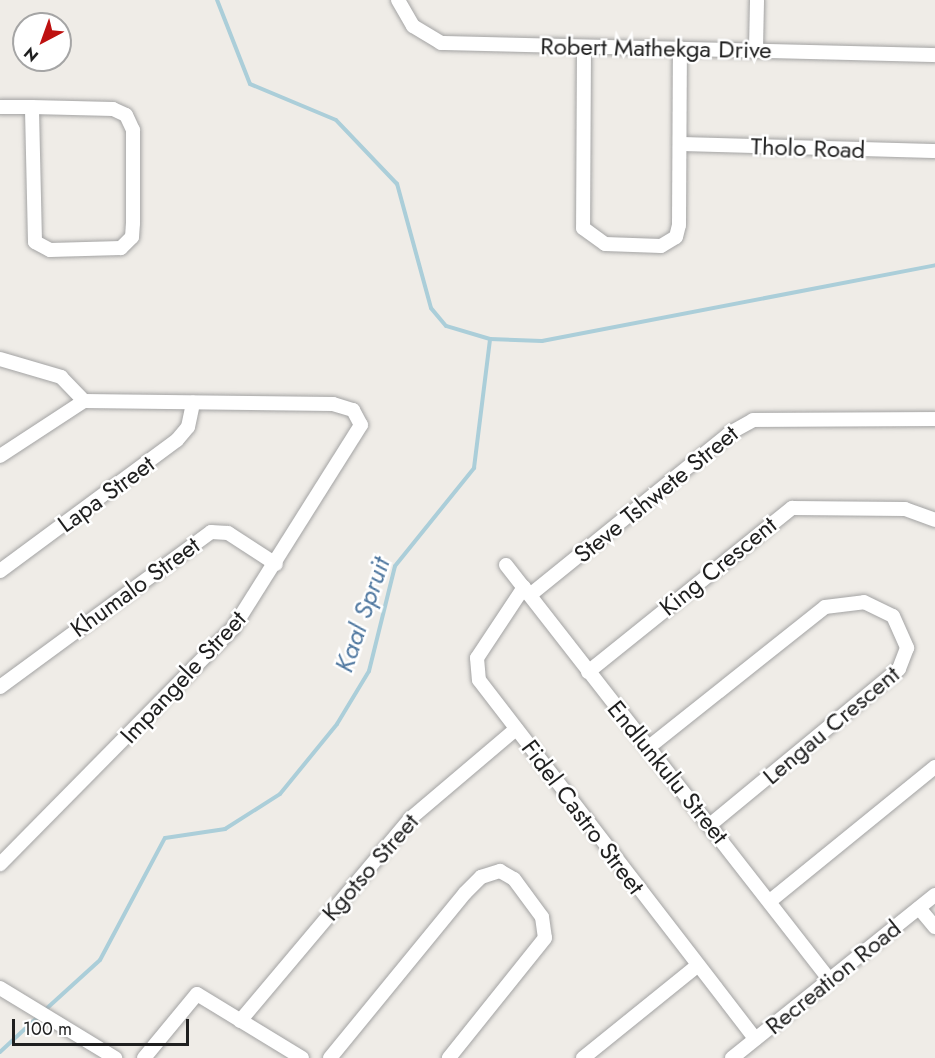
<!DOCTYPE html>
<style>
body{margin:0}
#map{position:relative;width:935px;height:1058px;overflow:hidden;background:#efece7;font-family:Jost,sans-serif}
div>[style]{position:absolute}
.stream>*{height:4px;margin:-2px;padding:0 2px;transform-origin:2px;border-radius:2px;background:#abced9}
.roads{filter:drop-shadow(0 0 2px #a3a3a3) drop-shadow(0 0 2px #a3a3a3)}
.minor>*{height:14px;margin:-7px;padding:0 7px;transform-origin:7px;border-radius:7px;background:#fff}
span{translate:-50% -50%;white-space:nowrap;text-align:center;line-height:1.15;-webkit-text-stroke:5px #fff;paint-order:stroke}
.street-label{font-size:24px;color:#1f1f1f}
.water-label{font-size:26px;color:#5078a0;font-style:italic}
.north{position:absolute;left:12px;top:12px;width:60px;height:60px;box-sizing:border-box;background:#fff;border:2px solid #a5a5a5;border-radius:50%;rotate:221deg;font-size:16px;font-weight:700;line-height:24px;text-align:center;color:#1f1f1f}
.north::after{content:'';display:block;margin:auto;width:21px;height:27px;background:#be1110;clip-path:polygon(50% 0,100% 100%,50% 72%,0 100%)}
.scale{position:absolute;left:12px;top:1019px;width:177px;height:27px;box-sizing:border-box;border:3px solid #1f1f1f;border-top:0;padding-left:8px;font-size:18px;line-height:21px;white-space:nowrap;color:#1f1f1f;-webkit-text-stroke:4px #fff;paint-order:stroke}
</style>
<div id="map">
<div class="stream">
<div style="left:490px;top:339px;width:52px;rotate:2.2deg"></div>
<div style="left:542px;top:341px;width:400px;rotate:-10.9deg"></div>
<div style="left:45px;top:1010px;width:74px;rotate:-42.3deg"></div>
<div style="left:100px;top:960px;width:138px;rotate:-62deg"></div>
<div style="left:165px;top:838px;width:61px;rotate:-8.5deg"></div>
<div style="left:225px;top:829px;width:65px;rotate:-32.5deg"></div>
<div style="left:280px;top:794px;width:90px;rotate:-50.8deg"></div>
<div style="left:337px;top:724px;width:62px;rotate:-58.9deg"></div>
<div style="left:369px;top:671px;width:108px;rotate:-76.1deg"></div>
<div style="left:395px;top:566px;width:126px;rotate:-51.1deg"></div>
<div style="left:474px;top:468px;width:130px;rotate:-82.9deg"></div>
<div style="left:490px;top:339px;width:46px;rotate:-163.5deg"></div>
<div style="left:446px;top:326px;width:23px;rotate:-130deg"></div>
<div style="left:431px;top:308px;width:129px;rotate:-105.3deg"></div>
<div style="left:397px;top:184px;width:88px;rotate:-133.6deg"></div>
<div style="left:336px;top:120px;width:93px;rotate:-157.3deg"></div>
<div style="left:250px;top:84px;width:90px;rotate:-111.4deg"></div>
<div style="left:0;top:1052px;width:54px;rotate:-42.8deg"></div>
</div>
<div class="roads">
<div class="minor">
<div style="left:398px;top:0;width:30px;rotate:60deg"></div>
<div style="left:413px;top:26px;width:33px;rotate:31deg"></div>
<div style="left:441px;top:43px;width:494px;rotate:1.4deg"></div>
<div style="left:584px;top:47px;width:181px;rotate:90.3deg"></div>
<div style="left:583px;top:228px;width:27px;rotate:36deg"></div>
<div style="left:605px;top:244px;width:56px;rotate:2deg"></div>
<div style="left:661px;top:246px;width:17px;rotate:-31deg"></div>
<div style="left:676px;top:237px;width:12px;rotate:-76deg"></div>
<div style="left:679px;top:225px;width:177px;rotate:-89.7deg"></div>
<div style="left:756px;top:49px;width:49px;rotate:-88.8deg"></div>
<div style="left:0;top:107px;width:32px"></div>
<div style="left:32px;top:107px;width:81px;rotate:1.4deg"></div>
<div style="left:113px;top:109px;width:14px;rotate:25deg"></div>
<div style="left:126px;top:115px;width:17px;rotate:65deg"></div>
<div style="left:133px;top:130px;width:93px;rotate:90deg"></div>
<div style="left:133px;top:223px;width:14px;rotate:94deg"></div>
<div style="left:132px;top:237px;width:16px;rotate:135deg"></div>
<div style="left:121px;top:248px;width:71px;rotate:178.4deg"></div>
<div style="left:50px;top:250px;width:17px;rotate:-152deg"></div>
<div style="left:35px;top:242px;width:135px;rotate:-91.3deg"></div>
<div style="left:680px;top:144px;width:255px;rotate:1.6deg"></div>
<div style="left:0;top:359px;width:64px;rotate:16.4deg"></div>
<div style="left:61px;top:377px;width:33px;rotate:46deg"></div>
<div style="left:84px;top:401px;width:249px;rotate:0.7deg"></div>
<div style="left:333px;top:404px;width:21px;rotate:17deg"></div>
<div style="left:353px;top:410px;width:17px;rotate:62deg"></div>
<div style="left:361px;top:425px;width:240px;rotate:122.2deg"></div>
<div style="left:233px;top:628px;width:332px;rotate:134.6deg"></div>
<div style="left:0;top:456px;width:100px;rotate:-33.2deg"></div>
<div style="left:506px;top:565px;width:525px;rotate:52.04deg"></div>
<div style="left:0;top:571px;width:220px;rotate:-36.5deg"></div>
<div style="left:177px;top:440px;width:17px;rotate:-50deg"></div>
<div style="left:188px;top:427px;width:25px;rotate:-78deg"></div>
<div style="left:524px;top:587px;width:85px;rotate:123.5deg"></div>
<div style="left:477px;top:658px;width:22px;rotate:85deg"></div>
<div style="left:479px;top:680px;width:453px;rotate:52.4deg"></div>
<div style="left:530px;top:595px;width:257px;rotate:-39deg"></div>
<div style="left:730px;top:433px;width:26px;rotate:-29deg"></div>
<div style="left:753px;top:420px;width:182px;rotate:-0.3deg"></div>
<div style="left:588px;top:672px;width:262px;rotate:-38.8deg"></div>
<div style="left:792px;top:508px;width:113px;rotate:0.5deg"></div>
<div style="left:905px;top:509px;width:32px;rotate:20deg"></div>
<div style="left:0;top:687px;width:262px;rotate:-36.3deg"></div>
<div style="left:211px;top:532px;width:17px;rotate:3deg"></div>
<div style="left:228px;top:533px;width:57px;rotate:32.9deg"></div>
<div style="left:649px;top:747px;width:225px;rotate:-38.5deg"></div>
<div style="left:825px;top:607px;width:39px;rotate:-7deg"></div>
<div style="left:864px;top:602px;width:32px;rotate:26deg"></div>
<div style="left:893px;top:616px;width:35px;rotate:66deg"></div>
<div style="left:907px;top:648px;width:22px;rotate:111deg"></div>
<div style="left:899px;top:669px;width:245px;rotate:140.5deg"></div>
<div style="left:770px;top:901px;width:213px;rotate:-39.1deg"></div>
<div style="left:919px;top:908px;width:25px;rotate:50deg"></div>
<div style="left:0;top:988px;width:135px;rotate:31.3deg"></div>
<div style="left:240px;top:1021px;width:265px;rotate:-49.9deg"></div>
<div style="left:411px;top:818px;width:138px;rotate:-40.3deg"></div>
<div style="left:144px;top:1058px;width:83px;rotate:-50.4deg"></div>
<div style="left:197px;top:994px;width:123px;rotate:31.4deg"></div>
<div style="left:330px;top:1058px;width:213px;rotate:-50.7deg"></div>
<div style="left:465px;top:893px;width:23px;rotate:-45deg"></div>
<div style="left:481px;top:877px;width:20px;rotate:-18deg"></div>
<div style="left:500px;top:871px;width:16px;rotate:30deg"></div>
<div style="left:514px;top:879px;width:47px;rotate:53.6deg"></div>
<div style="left:542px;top:917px;width:21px;rotate:82deg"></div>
<div style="left:545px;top:938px;width:154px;rotate:128.7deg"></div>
<div style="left:583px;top:1058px;width:146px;rotate:-38.9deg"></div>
<div style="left:732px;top:1058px;width:260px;rotate:-38.8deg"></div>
</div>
</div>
<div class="street-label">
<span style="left:656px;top:48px;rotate:1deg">Robert Mathekga Drive</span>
<span style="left:808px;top:148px;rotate:2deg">Tholo Road</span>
<span style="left:106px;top:494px;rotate:-36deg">Lapa Street</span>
<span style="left:656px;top:494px;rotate:-39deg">Steve Tshwete Street</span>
<span style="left:718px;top:566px;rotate:-39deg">King Crescent</span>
<span style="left:135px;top:587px;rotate:-36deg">Khumalo Street</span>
<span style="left:183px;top:677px;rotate:-47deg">Impangele Street</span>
<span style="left:831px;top:725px;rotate:-40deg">Lengau Crescent</span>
<span style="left:668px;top:772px;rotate:51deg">Endlunkulu Street</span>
<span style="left:583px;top:817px;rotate:53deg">Fidel Castro Street</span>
<span style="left:370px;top:867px;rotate:-49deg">Kgotso Street</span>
<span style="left:833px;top:977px;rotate:-39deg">Recreation Road</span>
</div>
<div class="water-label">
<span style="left:363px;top:615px;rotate:-71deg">Kaal Spruit</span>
</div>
<div class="north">N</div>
<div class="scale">100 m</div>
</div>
